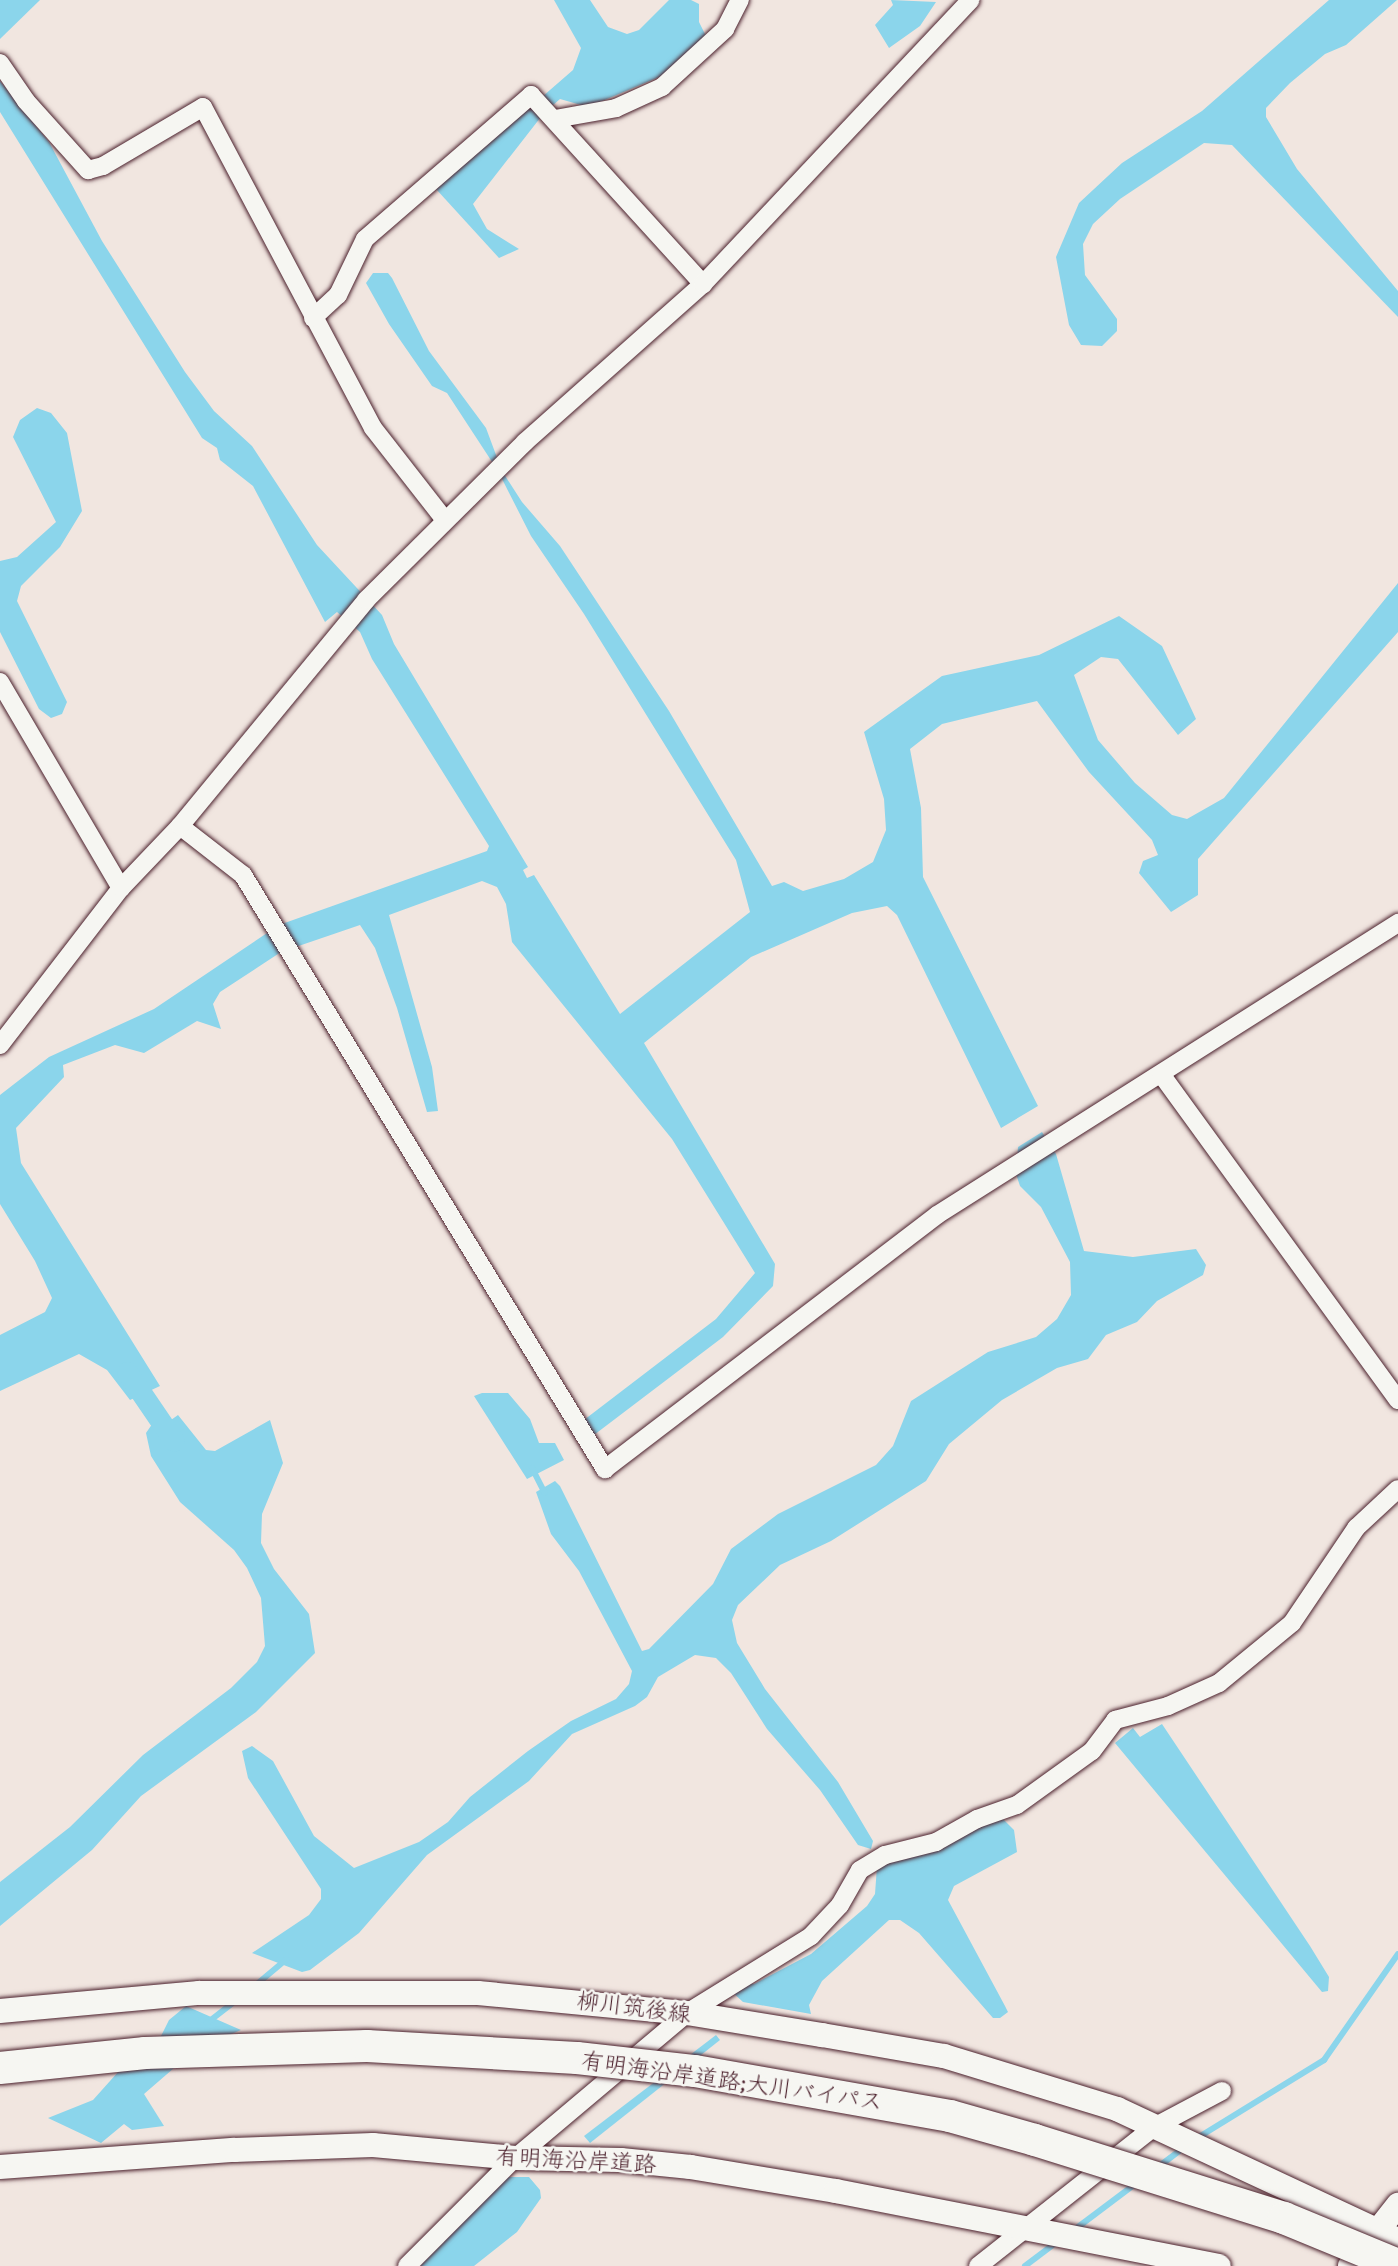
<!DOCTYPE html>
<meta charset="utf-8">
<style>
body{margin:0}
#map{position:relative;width:1398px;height:2266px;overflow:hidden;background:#f1e6e0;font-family:Itim,"Klee One",sans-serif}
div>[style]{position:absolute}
.water>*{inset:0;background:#8bd5eb}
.stream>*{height:6px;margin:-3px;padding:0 3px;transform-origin:3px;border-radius:3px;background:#8bd5eb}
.canal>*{height:21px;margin:-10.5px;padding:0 10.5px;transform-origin:10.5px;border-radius:10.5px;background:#8bd5eb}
.roads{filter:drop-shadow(0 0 2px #4a1f2b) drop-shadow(0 0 2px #4a1f2b)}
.minor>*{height:18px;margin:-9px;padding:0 9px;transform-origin:9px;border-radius:9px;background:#f6f6f2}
.secondary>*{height:24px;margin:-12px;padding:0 12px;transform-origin:12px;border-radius:12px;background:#f6f6f2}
.bridges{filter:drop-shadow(0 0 2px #4a1f2b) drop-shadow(0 0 2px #4a1f2b)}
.motorway-bridge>*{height:32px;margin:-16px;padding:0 16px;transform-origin:16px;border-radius:16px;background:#f6f6f2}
span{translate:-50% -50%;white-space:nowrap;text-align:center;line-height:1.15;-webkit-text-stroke:5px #f6f6f2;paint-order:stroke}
.street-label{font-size:23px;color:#4a1f2b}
</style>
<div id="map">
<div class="water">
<div style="clip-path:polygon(0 0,40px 0,0 39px)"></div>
<div style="clip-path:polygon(554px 0,590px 0,608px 27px,627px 34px,639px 30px,669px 0,691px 0,699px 4px,699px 22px,706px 36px,664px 75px,588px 107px,560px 99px,544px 113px,473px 204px,487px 229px,519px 249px,499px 258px,436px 189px,573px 70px,581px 48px)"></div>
<div style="clip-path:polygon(891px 0,936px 2px,920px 26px,889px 48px,875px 25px,893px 5px)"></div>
<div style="clip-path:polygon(1329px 0,1397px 0,1346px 45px,1325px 54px,1290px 83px,1266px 108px,1266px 117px,1297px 169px,1398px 291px,1398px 317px,1232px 145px,1204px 143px,1120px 199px,1093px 224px,1083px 244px,1085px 275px,1117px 319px,1117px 331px,1102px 346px,1081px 345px,1069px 325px,1056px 257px,1079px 203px,1122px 163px,1202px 111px)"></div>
<div style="clip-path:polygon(0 81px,49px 142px,102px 241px,185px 372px,214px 411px,252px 446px,317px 545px,382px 615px,394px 644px,528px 867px,523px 870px,527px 878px,534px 875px,620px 1014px,750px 912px,736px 860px,584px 614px,531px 536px,498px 471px,447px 393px,432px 386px,389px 324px,366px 283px,373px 273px,388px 273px,392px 278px,429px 351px,486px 428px,502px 471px,522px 502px,560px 546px,669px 711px,772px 886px,784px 882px,803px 891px,844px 879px,873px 862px,886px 830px,884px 799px,864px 732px,942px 676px,1039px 655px,1119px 616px,1162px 646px,1196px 719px,1178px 735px,1118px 659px,1101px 657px,1074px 675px,1098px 740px,1135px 783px,1172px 815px,1187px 819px,1224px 798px,1398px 583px,1398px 632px,1198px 859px,1198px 895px,1171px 912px,1139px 873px,1143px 861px,1158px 855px,1152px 840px,1089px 772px,1037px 701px,942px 724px,910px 749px,921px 808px,923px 877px,1038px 1106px,1001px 1128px,897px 915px,887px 906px,852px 913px,751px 957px,644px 1043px,775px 1264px,773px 1286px,723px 1337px,590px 1438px,580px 1423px,716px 1319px,755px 1273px,672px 1139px,512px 942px,506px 904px,497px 887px,482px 881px,389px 915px,432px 1067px,438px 1111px,427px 1112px,397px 1008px,375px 948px,360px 925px,281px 952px,220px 992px,213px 1004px,221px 1029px,197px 1021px,144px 1053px,115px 1045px,63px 1065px,64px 1077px,16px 1128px,21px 1163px,160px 1386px,130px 1400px,107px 1370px,79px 1354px,0 1391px,0 1335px,45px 1312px,52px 1298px,35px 1261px,0 1204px,0 1095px,49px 1057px,154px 1009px,279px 925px,487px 851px,489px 846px,372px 659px,360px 632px,337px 612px,325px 622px,253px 486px,220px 460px,217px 448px,202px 438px,0 112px)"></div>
<div style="clip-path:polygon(37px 408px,51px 413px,67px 433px,82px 511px,60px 547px,21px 586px,17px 601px,67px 702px,62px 714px,51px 718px,39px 709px,0 632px,0 561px,17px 557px,56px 522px,13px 437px,20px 420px)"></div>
<div style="clip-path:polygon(1042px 1132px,1056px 1154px,1084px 1251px,1133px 1257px,1196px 1249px,1206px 1265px,1203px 1275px,1157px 1301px,1137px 1322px,1106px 1335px,1088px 1359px,1057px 1368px,1002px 1400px,949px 1444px,926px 1481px,831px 1541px,780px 1565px,738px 1605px,732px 1620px,737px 1643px,765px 1689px,838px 1782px,873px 1841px,871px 1849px,858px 1845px,820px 1790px,767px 1729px,731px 1673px,716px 1658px,695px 1655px,658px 1677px,647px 1697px,635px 1706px,572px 1734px,529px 1781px,427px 1855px,359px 1933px,310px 1970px,302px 1972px,252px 1953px,309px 1915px,321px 1899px,321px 1889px,248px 1778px,242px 1751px,252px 1746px,273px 1761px,314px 1836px,354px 1868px,419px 1842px,448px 1822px,470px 1797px,528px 1751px,571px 1721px,616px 1699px,629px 1684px,632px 1671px,579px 1571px,551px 1534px,536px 1492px,555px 1481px,560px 1486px,642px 1651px,649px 1649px,713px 1584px,731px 1549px,778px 1514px,876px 1465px,893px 1446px,911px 1401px,988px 1352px,1036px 1337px,1057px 1319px,1071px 1295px,1070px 1262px,1041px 1207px,1020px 1186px,1016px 1174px,1018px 1147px)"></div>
<div style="clip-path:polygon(482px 1393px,508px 1393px,530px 1419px,539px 1443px,555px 1443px,564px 1460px,527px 1479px,474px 1396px)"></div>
<div style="clip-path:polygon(159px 1414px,171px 1420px,178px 1415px,206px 1450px,215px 1451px,270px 1420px,283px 1463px,262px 1514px,261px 1543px,274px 1569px,309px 1614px,315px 1653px,256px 1712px,141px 1796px,92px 1850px,0 1926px,0 1882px,70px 1827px,143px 1755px,231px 1688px,257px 1662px,265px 1646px,261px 1598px,247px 1568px,234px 1550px,180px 1502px,151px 1456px,146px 1433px)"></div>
<div style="clip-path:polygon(1162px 1724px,1310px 1946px,1329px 1977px,1328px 1991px,1322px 1992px,1115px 1743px,1133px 1728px,1140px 1737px)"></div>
<div style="clip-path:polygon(1002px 1818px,1014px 1830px,1017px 1852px,954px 1886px,948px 1900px,1005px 2006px,1008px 2012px,1000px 2018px,993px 2018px,919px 1933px,900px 1920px,889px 1920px,822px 1981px,809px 2005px,811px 2014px,743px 2002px,730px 1990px,744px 1982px,754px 1984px,811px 1954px,867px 1906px,875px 1894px,877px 1866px)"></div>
<div style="clip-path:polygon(186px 2006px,241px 2030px,196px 2049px,144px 2094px,164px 2126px,132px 2130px,124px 2124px,101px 2143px,48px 2118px,93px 2100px,127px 2062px,159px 2040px,169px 2020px)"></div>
<div style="clip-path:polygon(716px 2035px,720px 2040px,590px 2143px,584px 2136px)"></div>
<div style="clip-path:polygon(500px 2177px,529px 2177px,540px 2190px,541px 2198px,517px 2232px,474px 2266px,420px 2266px,473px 2212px,477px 2199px)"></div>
</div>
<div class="stream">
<div style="left:532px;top:1468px;width:28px;rotate:63deg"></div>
<div style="left:257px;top:1984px;width:38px;rotate:-40deg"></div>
<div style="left:207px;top:2023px;width:34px;rotate:-38deg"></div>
<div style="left:1194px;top:2140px;width:153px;rotate:-31.6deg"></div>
<div style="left:1324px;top:2060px;width:129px;rotate:-55.1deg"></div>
<div style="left:1158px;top:2167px;width:31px;rotate:-37deg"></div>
<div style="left:1074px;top:2230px;width:80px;rotate:-36.9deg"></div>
<div style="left:1025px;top:2266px;width:40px;rotate:-37deg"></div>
</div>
<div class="canal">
<div style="left:127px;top:1372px;width:83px;rotate:55.7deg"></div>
</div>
<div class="roads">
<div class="minor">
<div style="left:0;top:63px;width:46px;rotate:55.6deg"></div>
<div style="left:26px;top:101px;width:93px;rotate:48.1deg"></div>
<div style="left:88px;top:170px;width:16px;rotate:-15deg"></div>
<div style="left:103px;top:166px;width:116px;rotate:-30.5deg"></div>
<div style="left:203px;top:107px;width:363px;rotate:62.1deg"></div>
<div style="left:373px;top:428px;width:115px;rotate:52deg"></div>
<div style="left:555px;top:119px;width:62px;rotate:-10.2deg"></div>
<div style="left:616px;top:108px;width:51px;rotate:-24.5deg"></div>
<div style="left:662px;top:87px;width:86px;rotate:-42.6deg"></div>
<div style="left:725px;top:29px;width:33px;rotate:-63deg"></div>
<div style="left:313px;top:318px;width:34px;rotate:-43deg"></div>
<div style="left:338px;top:295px;width:62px;rotate:-64.3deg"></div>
<div style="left:365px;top:239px;width:220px;rotate:-40.9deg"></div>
<div style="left:531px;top:95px;width:256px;rotate:47.7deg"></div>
<div style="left:0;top:682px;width:239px;rotate:59.6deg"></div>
<div style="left:180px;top:826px;width:80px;rotate:37.9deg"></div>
<div style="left:243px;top:875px;width:696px;rotate:58.64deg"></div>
<div style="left:605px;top:1469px;width:418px;rotate:-37.4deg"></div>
<div style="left:937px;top:1215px;width:546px;rotate:-32.35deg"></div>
<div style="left:0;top:1045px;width:198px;rotate:-52.4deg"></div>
<div style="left:121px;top:888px;width:86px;rotate:-46.4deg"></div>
<div style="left:180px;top:826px;width:293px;rotate:-50.5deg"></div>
<div style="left:366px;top:600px;width:224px;rotate:-44.8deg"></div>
<div style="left:525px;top:442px;width:238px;rotate:-41.6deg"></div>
<div style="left:703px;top:284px;width:390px;rotate:-46.7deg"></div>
<div style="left:1161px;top:1074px;width:403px;rotate:54deg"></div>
<div style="left:407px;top:2266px;width:153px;rotate:-45deg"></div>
<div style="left:515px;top:2158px;width:225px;rotate:-40.1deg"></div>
<div style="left:687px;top:2013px;width:146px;rotate:-31.8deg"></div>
<div style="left:811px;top:1936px;width:42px;rotate:-46.9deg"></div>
<div style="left:840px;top:1905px;width:40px;rotate:-60.3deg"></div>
<div style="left:860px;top:1870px;width:29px;rotate:-31deg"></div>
<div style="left:885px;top:1855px;width:53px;rotate:-14.3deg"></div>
<div style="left:936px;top:1842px;width:47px;rotate:-29.3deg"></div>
<div style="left:977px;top:1819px;width:42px;rotate:-19.3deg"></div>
<div style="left:1017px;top:1805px;width:92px;rotate:-35.8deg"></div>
<div style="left:1092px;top:1751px;width:39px;rotate:-53deg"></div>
<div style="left:1115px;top:1720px;width:55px;rotate:-14.8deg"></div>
<div style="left:1168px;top:1706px;width:56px;rotate:-24.3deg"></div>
<div style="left:1219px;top:1683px;width:94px;rotate:-39.4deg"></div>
<div style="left:1292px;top:1623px;width:115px;rotate:-56deg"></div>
<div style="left:1356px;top:1528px;width:57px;rotate:-42.9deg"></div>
<div style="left:978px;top:2266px;width:224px;rotate:-38.3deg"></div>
<div style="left:1154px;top:2127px;width:77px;rotate:-27.9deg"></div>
</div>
<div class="secondary">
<div style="left:0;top:2011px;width:200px;rotate:-5.2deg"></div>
<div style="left:199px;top:1993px;width:279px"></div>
<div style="left:478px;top:1993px;width:210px;rotate:5.5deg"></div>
<div style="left:687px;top:2013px;width:137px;rotate:9.3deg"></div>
<div style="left:822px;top:2035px;width:124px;rotate:9.8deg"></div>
<div style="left:944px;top:2056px;width:181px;rotate:17deg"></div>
<div style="left:1117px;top:2109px;width:310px;rotate:25deg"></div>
<div style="left:0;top:2167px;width:235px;rotate:-4.2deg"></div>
<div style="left:234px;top:2150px;width:139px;rotate:-2.1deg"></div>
<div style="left:373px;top:2145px;width:143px;rotate:5.2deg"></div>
<div style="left:515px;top:2158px;width:106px;rotate:1.1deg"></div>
<div style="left:621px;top:2160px;width:70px;rotate:5.7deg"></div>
<div style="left:691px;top:2167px;width:147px;rotate:9.4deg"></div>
<div style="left:836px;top:2191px;width:390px;rotate:11.1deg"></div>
<div style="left:1350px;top:2266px;width:78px;rotate:-51.8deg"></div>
</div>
</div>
<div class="bridges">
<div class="motorway-bridge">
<div style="left:0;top:2068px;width:146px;rotate:-5.9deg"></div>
<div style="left:145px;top:2053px;width:222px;rotate:-1.8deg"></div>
<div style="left:367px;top:2046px;width:210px;rotate:3.3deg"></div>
<div style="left:577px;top:2058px;width:119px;rotate:6.3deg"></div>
<div style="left:695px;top:2071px;width:259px;rotate:10deg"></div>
<div style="left:950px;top:2116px;width:88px;rotate:15.8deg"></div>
<div style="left:1035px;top:2140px;width:261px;rotate:17.4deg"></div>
<div style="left:1284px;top:2218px;width:123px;rotate:22.4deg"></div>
</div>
</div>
<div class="street-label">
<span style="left:634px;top:2007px;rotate:7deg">柳川筑後線</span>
<span style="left:732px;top:2081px;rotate:8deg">有明海沿岸道路;大川バイパス</span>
<span style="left:576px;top:2160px;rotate:3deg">有明海沿岸道路</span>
</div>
</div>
